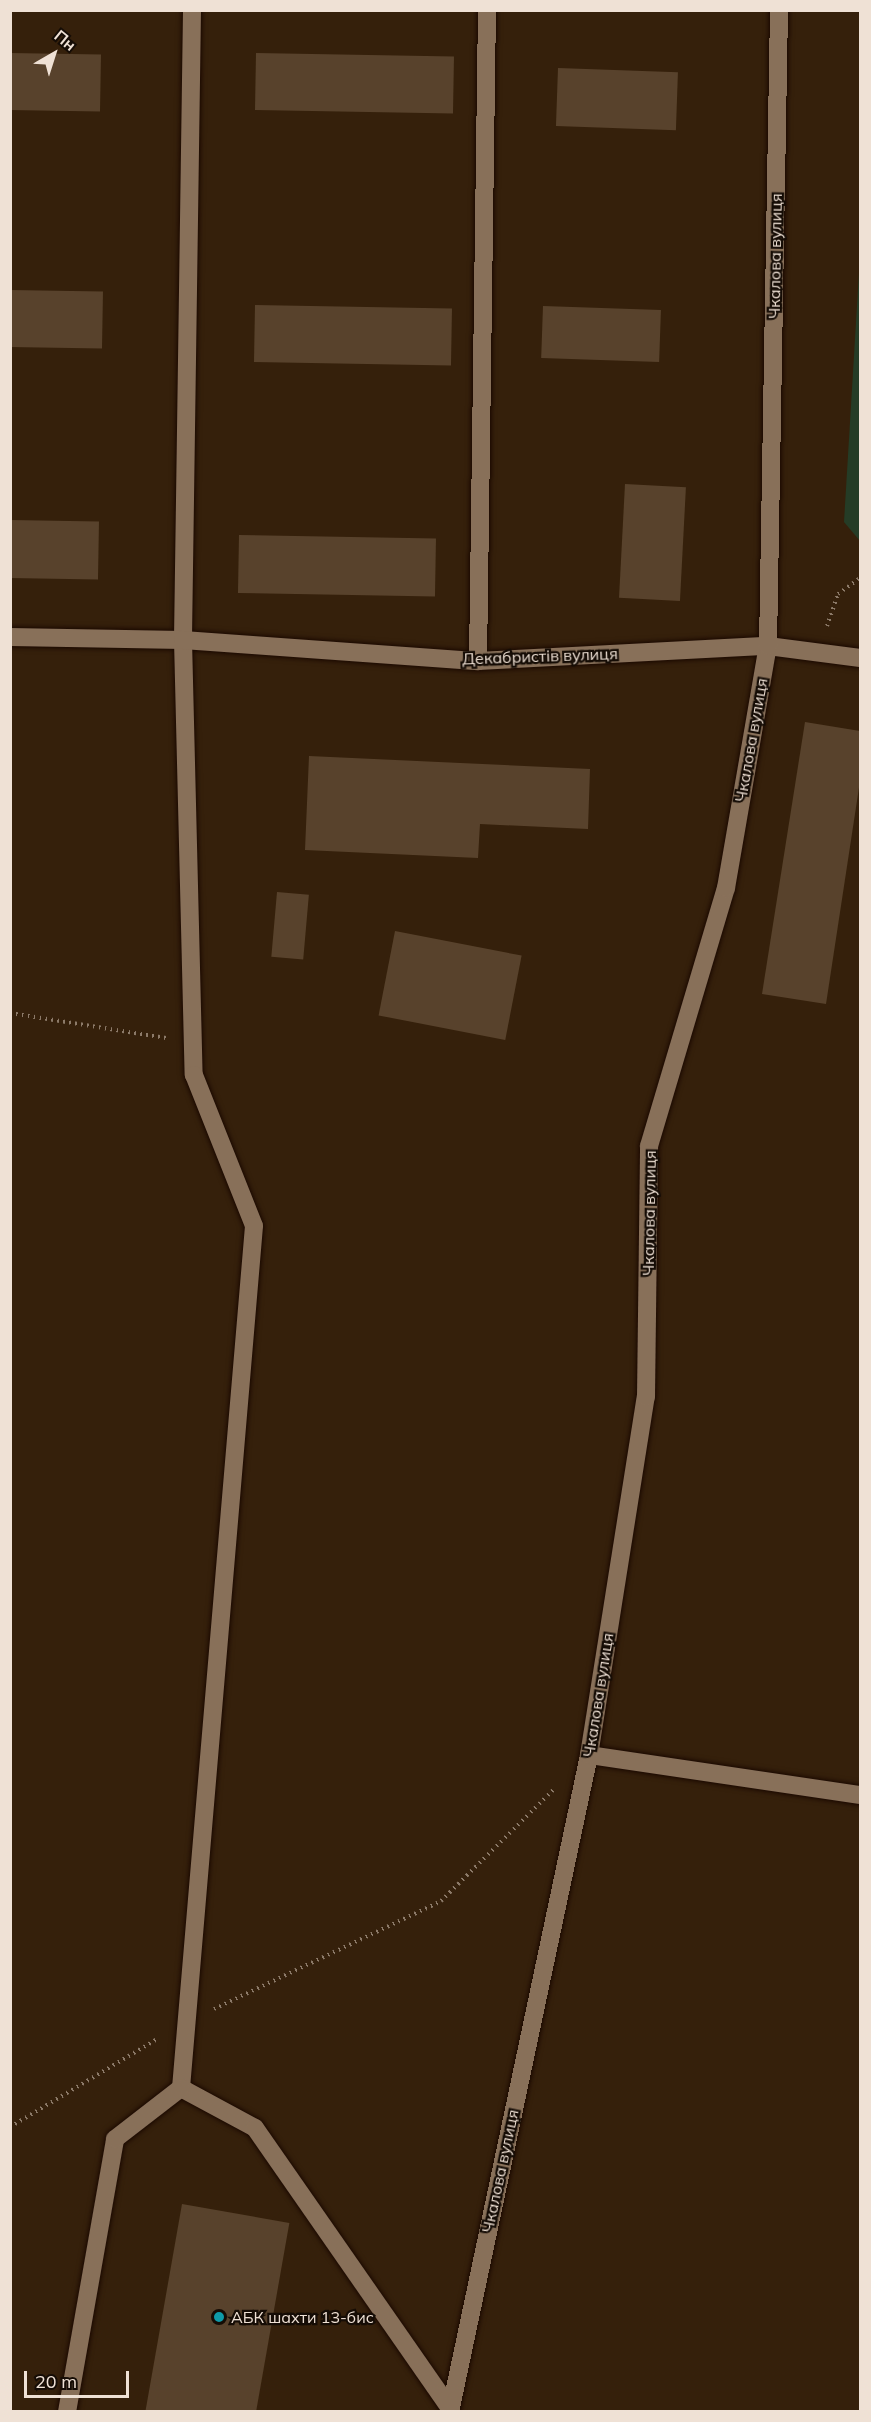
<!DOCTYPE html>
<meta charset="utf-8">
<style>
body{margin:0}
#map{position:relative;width:871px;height:2422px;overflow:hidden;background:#35200b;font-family:Mulish,sans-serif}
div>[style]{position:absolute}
.green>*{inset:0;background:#253c26}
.building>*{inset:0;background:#58422c;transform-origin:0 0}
.path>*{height:4px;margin-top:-2px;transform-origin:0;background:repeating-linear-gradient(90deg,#8c7a69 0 1.5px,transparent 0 6px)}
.roads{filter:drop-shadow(0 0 2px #1b0900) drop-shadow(0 0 2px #1b0900)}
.minor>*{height:18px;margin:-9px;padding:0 9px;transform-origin:9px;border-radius:9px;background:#887059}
.dots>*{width:16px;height:16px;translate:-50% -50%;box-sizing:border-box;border:3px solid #150c05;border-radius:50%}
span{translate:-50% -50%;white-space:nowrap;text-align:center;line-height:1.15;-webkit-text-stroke:4.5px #150c05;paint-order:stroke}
.street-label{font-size:16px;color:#efe1d5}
.poi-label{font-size:16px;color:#efe1d5}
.left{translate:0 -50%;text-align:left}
.frame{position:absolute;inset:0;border:12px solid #efe1d5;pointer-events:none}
.north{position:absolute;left:24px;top:24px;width:60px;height:60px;-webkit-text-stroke:4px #150c05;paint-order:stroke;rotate:39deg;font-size:16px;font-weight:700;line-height:24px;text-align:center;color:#efe1d5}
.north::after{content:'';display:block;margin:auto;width:21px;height:27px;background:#efe1d5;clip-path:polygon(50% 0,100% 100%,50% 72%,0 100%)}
.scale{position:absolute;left:24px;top:2371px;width:105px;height:27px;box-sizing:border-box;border:3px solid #efe1d5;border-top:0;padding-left:8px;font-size:18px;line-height:21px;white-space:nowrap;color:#efe1d5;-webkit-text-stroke:4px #150c05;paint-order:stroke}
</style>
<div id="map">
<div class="green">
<div style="clip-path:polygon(860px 256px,860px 541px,844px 522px)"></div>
</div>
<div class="building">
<div style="left:10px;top:53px;width:91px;height:57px;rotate:1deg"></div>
<div style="left:256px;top:53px;width:198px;height:57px;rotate:1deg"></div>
<div style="left:558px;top:68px;width:120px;height:58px;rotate:2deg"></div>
<div style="left:10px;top:290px;width:93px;height:57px;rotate:1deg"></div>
<div style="left:255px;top:305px;width:197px;height:57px;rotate:1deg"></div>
<div style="left:543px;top:306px;width:118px;height:52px;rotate:2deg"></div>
<div style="left:625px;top:484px;width:61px;height:114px;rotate:3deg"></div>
<div style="left:10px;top:520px;width:89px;height:58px;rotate:1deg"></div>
<div style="left:239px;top:535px;width:197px;height:58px;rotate:1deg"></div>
<div style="clip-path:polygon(805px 722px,860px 731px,860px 781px,826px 1004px,762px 994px)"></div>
<div style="clip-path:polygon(309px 756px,590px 769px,588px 829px,480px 824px,478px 858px,305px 850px)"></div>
<div style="left:277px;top:892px;width:32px;height:65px;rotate:5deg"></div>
<div style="left:395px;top:931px;width:129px;height:86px;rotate:11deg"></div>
<div style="left:182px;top:2204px;width:109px;height:211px;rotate:10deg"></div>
</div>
<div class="path">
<div style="left:827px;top:626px;width:34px;rotate:-71deg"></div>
<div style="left:838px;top:594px;width:27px;rotate:-36deg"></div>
<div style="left:10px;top:1013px;width:158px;rotate:9.1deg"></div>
<div style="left:214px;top:2009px;width:251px;rotate:-25.4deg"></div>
<div style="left:441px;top:1901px;width:159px;rotate:-44.7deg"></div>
<div style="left:10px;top:2127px;width:171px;rotate:-30.9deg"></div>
</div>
<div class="roads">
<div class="minor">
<div style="left:192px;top:10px;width:630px;rotate:90.82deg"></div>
<div style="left:183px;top:640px;width:435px;rotate:88.6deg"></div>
<div style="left:194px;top:1075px;width:162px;rotate:68.3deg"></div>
<div style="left:254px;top:1226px;width:865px;rotate:94.84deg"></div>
<div style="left:181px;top:2088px;width:84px;rotate:28.4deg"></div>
<div style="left:255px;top:2128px;width:342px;rotate:55.2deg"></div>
<div style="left:10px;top:637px;width:173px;rotate:1deg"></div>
<div style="left:183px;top:640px;width:296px;rotate:4.1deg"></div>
<div style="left:478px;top:661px;width:290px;rotate:-3deg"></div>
<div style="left:768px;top:646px;width:93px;rotate:7.4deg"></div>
<div style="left:478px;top:661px;width:651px;rotate:-89.21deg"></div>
<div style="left:589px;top:1755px;width:274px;rotate:8.4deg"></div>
<div style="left:67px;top:2412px;width:277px;rotate:-80deg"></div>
<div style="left:115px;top:2139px;width:83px;rotate:-37.7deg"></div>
<div style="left:450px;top:2412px;width:672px;rotate:-78.05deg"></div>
<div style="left:589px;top:1755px;width:363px;rotate:-81deg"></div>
<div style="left:646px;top:1397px;width:251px;rotate:-89.3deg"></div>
<div style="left:649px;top:1146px;width:269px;rotate:-73.4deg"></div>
<div style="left:726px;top:888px;width:246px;rotate:-80.2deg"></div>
<div style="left:768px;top:646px;width:636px;rotate:-89.01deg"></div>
</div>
</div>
<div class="dots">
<div style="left:219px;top:2317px;background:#0f9aa8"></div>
</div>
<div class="street-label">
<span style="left:775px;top:256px;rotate:-89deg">Чкалова вулиця</span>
<span style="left:540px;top:656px;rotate:-2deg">Декабристів вулиця</span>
<span style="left:751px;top:740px;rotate:-80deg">Чкалова вулиця</span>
<span style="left:649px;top:1213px;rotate:-89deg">Чкалова вулиця</span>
<span style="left:598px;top:1695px;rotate:-81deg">Чкалова вулиця</span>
<span style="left:500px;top:2171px;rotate:-78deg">Чкалова вулиця</span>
</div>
<div class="poi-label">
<span class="left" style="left:231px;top:2317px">АБК шахти 13-бис</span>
</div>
<div class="frame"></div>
<div class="north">Пн</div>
<div class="scale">20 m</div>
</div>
